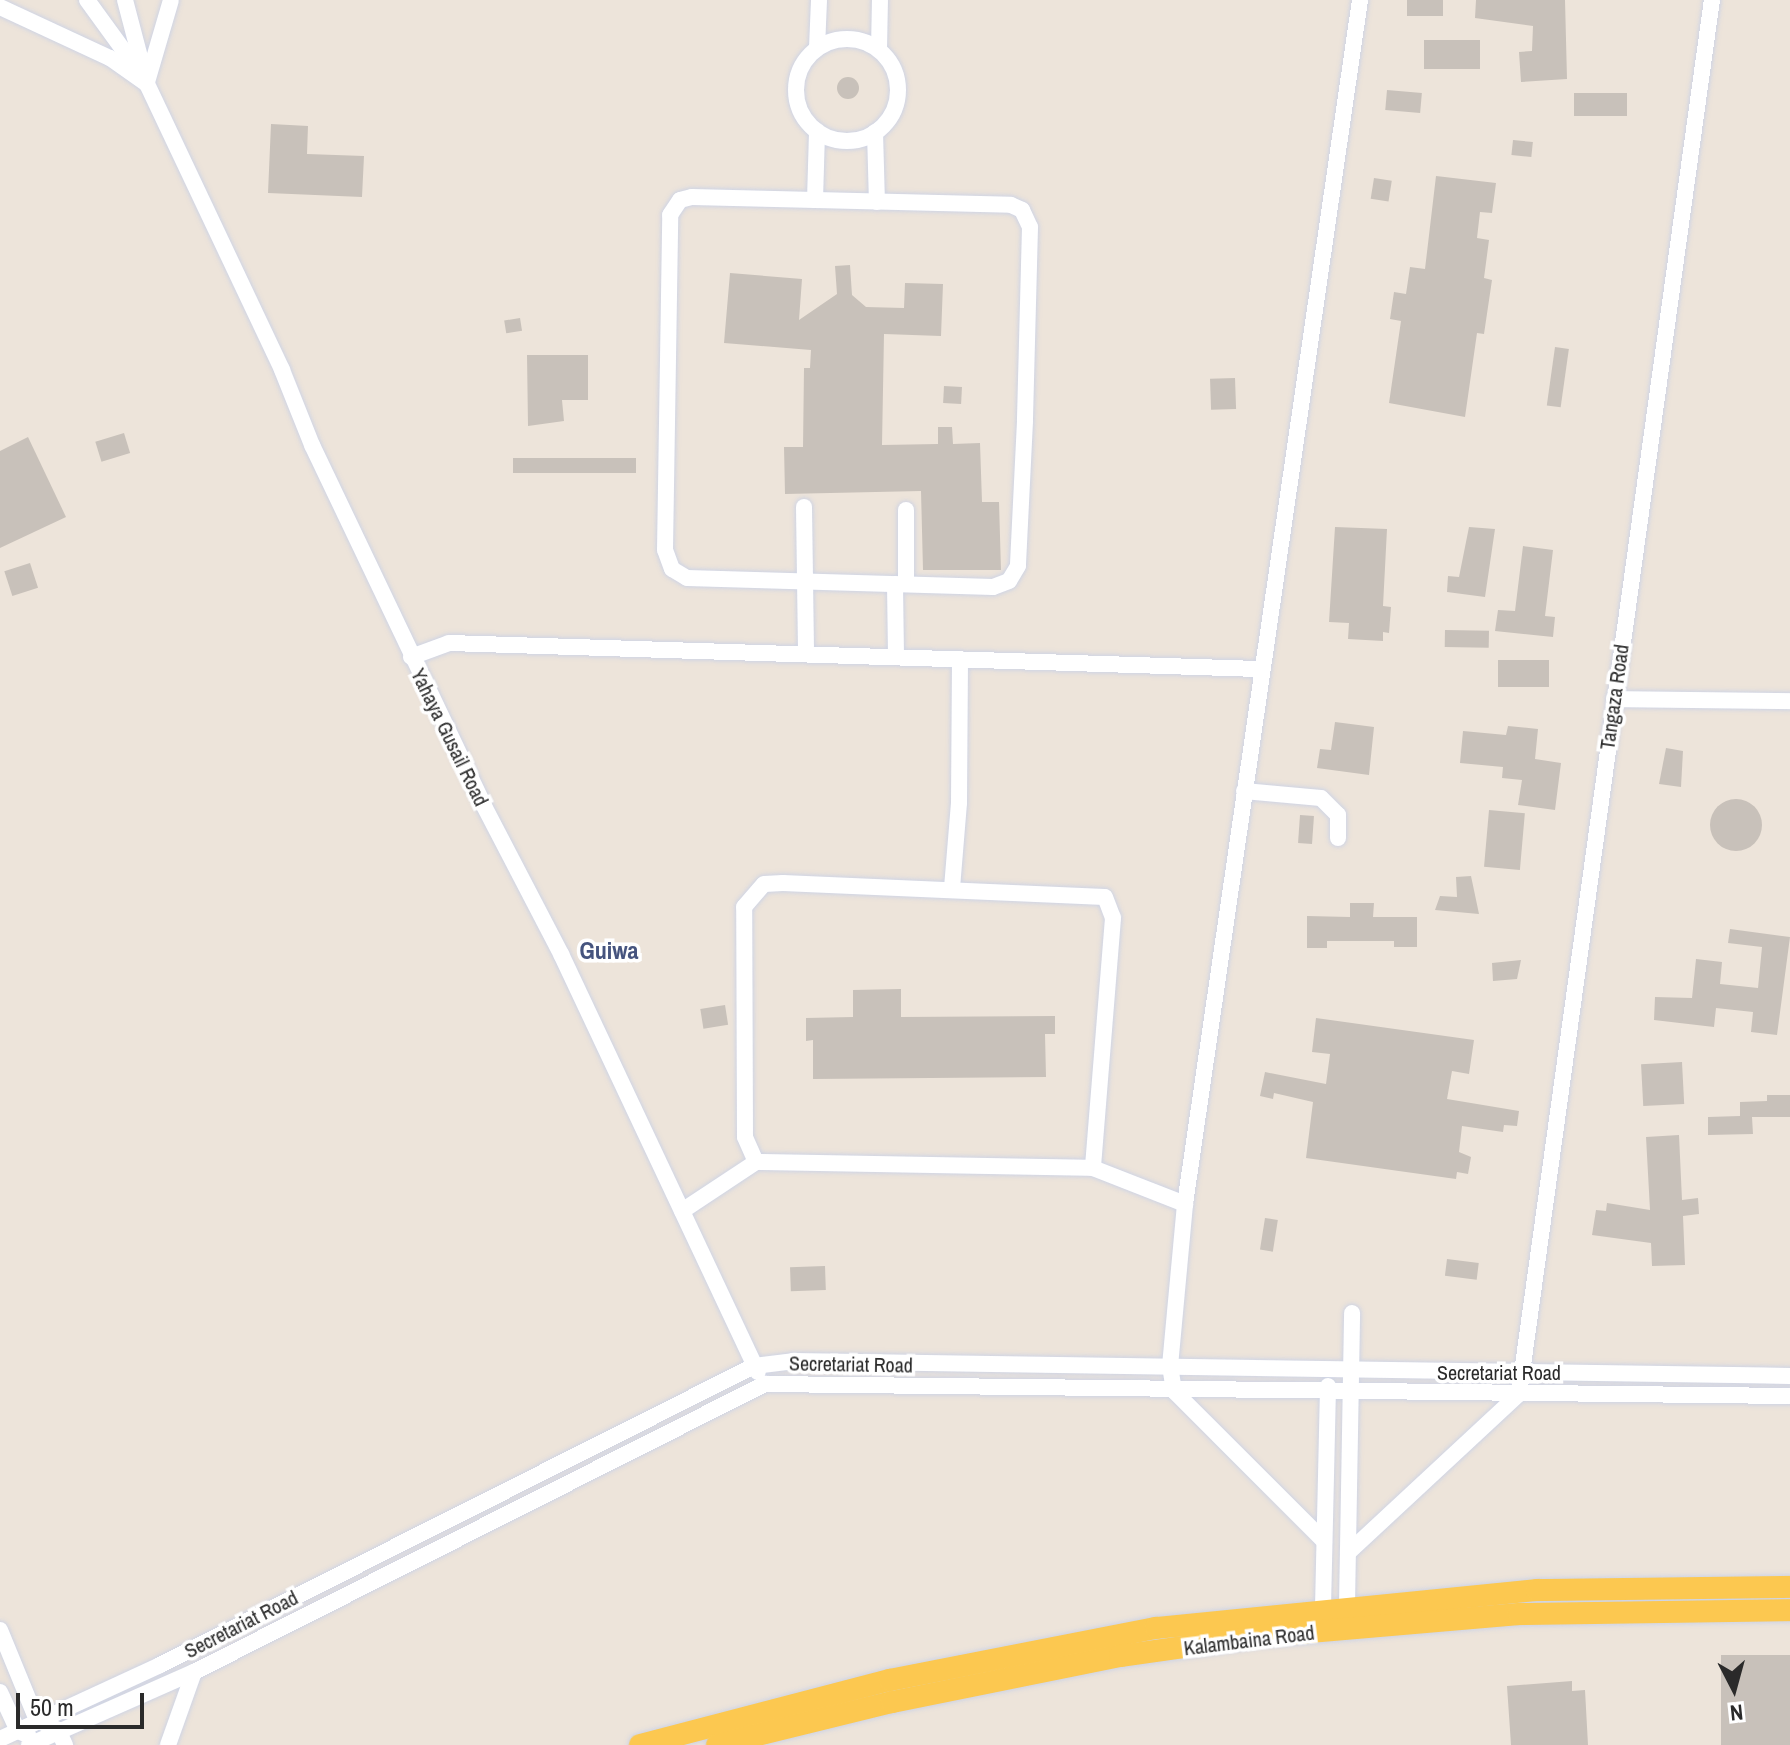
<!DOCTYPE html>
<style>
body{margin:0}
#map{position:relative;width:1790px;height:1745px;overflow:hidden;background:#ede4da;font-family:"Archivo Narrow",sans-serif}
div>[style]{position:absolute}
.building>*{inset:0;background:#c8c1ba;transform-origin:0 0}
.round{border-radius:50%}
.roads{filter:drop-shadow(0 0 2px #cfd4e4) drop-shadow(0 0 2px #cfd4e4)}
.minor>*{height:16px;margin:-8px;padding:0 8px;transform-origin:8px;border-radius:8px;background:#fff}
.minor>.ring{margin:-8px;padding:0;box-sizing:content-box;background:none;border:16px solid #fff;border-radius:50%}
.major>*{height:22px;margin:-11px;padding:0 11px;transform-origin:11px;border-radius:11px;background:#fcc850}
span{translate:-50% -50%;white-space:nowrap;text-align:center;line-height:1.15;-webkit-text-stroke:7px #fff;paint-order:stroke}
.street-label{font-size:20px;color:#2a2a2a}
.quarter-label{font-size:24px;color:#46547e;font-weight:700}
.north{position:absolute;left:1694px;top:1649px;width:80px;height:80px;-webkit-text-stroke:6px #fff;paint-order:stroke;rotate:174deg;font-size:22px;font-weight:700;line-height:32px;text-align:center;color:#2a2a2a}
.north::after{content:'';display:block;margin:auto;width:28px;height:36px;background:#2a2a2a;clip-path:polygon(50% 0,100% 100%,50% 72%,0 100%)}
.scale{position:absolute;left:16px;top:1693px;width:128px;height:36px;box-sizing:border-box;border:4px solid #2a2a2a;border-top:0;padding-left:10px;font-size:24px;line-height:28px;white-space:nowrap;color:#2a2a2a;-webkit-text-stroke:6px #fff;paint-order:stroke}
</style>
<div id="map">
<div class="building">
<div style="left:1407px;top:0;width:36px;height:16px"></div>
<div style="clip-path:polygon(1476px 0,1565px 0,1567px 79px,1521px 82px,1519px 52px,1532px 51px,1533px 26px,1475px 18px)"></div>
<div style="left:1480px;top:40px;width:29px;height:56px;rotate:90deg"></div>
<div class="round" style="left:837px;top:77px;width:22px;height:22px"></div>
<div style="left:1387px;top:90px;width:35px;height:20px;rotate:5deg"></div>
<div style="left:1574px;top:93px;width:53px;height:23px"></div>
<div style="clip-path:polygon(271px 124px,308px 126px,307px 154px,364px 156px,362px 197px,268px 193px)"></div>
<div style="left:1513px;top:140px;width:20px;height:15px;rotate:6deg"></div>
<div style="clip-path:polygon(1436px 176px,1496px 183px,1492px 213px,1480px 212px,1477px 238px,1489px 240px,1484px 278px,1492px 280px,1484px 334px,1477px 333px,1465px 417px,1389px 403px,1401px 321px,1390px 319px,1394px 292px,1406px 294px,1410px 267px,1425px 269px)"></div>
<div style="left:1374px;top:178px;width:18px;height:21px;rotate:9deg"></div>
<div style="clip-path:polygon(850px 265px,852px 295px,866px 307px,904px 308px,905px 283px,943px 284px,941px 336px,884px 334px,882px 445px,938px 444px,938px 427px,952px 427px,953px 444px,980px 443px,982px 502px,999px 502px,1001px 570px,923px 570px,921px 491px,785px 494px,784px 447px,803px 447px,804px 368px,810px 368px,811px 350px,724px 343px,730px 273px,802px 279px,799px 320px,837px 294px,835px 266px)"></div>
<div style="left:520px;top:318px;width:13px;height:16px;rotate:81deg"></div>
<div style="left:1555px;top:347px;width:14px;height:59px;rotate:8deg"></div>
<div style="clip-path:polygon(527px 355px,588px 355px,588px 400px,562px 400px,564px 421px,528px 426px)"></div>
<div style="left:1235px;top:378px;width:31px;height:25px;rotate:88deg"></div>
<div style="left:944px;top:386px;width:18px;height:17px;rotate:3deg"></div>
<div style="left:124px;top:433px;width:21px;height:30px;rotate:73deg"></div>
<div style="clip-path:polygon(28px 437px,66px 517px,0 548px,0 451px)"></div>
<div style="left:636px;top:458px;width:15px;height:123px;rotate:90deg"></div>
<div style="clip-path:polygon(1335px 527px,1387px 529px,1383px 606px,1391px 607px,1389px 633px,1383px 632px,1383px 641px,1348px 639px,1349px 623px,1329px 622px)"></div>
<div style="clip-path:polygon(1469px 527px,1495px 529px,1485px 597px,1447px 592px,1448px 576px,1459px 577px)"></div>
<div style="clip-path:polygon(1523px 546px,1553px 550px,1545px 616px,1555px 617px,1553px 637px,1495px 631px,1498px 610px,1515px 611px)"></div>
<div style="left:30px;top:563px;width:26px;height:27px;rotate:72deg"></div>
<div style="left:1445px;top:630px;width:44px;height:17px;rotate:1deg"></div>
<div style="left:1498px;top:660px;width:51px;height:27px"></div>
<div style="clip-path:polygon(1335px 722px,1374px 727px,1369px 775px,1317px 768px,1320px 749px,1331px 750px)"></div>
<div style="clip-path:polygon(1508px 726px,1538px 729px,1535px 759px,1561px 763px,1555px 810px,1518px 805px,1522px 780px,1502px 778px,1503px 767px,1460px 763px,1463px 731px,1506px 735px)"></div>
<div style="clip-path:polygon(1666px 748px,1683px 751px,1681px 787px,1659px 784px)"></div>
<div class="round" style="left:1710px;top:799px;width:52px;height:52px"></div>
<div style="left:1489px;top:810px;width:36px;height:57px;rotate:5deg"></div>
<div style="left:1300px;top:815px;width:14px;height:28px;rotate:4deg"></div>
<div style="clip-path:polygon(1471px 876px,1479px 914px,1435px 910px,1440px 896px,1457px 897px,1456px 877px)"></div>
<div style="clip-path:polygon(1350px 903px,1374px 903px,1373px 917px,1417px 917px,1417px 947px,1394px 947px,1394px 941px,1327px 941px,1327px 948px,1307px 948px,1307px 916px,1350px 917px)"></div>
<div style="clip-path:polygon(1730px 929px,1790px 937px,1777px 1035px,1751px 1032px,1753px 1012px,1716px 1008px,1714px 1027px,1654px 1020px,1655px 997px,1692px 998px,1696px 959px,1722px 962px,1720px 984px,1758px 988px,1762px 947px,1728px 943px)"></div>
<div style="clip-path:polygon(1521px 960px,1517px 979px,1493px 981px,1492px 963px)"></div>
<div style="clip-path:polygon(901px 989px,901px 1017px,1055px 1016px,1055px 1034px,1045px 1034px,1046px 1077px,813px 1079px,813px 1040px,806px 1041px,806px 1018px,853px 1017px,853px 990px)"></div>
<div style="left:725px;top:1005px;width:20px;height:25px;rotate:81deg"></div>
<div style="clip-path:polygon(1316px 1018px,1474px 1040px,1469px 1074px,1452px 1071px,1447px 1099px,1519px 1111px,1517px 1126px,1504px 1125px,1503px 1132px,1462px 1126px,1459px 1152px,1471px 1157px,1468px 1174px,1457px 1172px,1456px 1179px,1306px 1158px,1313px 1102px,1274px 1093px,1273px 1099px,1260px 1096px,1265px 1072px,1326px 1084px,1330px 1054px,1312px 1052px)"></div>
<div style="left:1682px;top:1062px;width:42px;height:41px;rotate:87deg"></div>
<div style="clip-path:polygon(1767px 1095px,1790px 1095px,1790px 1117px,1752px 1117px,1753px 1134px,1708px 1135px,1708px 1117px,1740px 1116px,1740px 1102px,1767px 1101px)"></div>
<div style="clip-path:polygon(1679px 1135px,1682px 1200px,1698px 1198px,1699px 1214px,1683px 1216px,1685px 1265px,1652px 1266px,1651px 1243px,1592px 1235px,1596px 1210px,1606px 1211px,1607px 1203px,1650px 1210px,1646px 1137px)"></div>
<div style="left:1265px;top:1218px;width:13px;height:32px;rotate:9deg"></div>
<div style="left:1447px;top:1259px;width:32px;height:17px;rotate:7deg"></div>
<div style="left:825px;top:1266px;width:24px;height:35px;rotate:88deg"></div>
<div style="left:1790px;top:1655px;width:90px;height:69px;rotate:90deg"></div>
<div style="clip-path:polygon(1572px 1681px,1572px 1691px,1585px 1690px,1588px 1745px,1511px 1745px,1507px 1686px)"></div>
</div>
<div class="roads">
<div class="minor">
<div style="left:87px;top:0;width:90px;rotate:54deg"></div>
<div style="left:125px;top:0;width:87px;rotate:75.3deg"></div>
<div style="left:147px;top:84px;width:316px;rotate:64.7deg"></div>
<div style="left:282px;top:370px;width:81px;rotate:68.2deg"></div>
<div style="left:312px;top:445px;width:400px;rotate:64.5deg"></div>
<div style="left:484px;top:806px;width:167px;rotate:62.5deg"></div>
<div style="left:561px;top:954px;width:462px;rotate:64.8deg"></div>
<div style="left:0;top:7px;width:121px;rotate:24.9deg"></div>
<div style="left:110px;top:58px;width:45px;rotate:35.1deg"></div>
<div class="ring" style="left:796px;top:39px;width:86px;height:86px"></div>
<div style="left:817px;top:48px;width:48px;rotate:-87.6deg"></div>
<div style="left:879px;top:50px;width:50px;rotate:-88.9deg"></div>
<div style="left:147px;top:82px;width:85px;rotate:-73.7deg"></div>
<div style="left:875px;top:132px;width:70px;rotate:88.4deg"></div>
<div style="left:692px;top:197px;width:319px;rotate:1.4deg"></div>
<div style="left:1011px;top:205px;width:12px;rotate:24deg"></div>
<div style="left:1022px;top:210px;width:19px;rotate:65deg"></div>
<div style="left:1030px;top:227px;width:194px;rotate:91.5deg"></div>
<div style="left:1025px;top:421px;width:145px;rotate:92.8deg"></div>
<div style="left:1018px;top:566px;width:17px;rotate:121deg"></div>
<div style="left:1009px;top:581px;width:17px;rotate:159deg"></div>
<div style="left:993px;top:587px;width:306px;rotate:-178.3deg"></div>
<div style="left:687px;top:578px;width:17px;rotate:-149deg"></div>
<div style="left:672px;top:569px;width:20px;rotate:-110deg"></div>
<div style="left:665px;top:550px;width:335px;rotate:-89.1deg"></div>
<div style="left:670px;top:215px;width:18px;rotate:-56deg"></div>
<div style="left:680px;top:200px;width:12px;rotate:-14deg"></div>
<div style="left:815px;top:200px;width:69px;rotate:-88.3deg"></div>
<div style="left:804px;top:507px;width:147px;rotate:89.2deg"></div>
<div style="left:895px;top:584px;width:73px;rotate:89.2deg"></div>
<div style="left:906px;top:584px;width:74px;rotate:-90deg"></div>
<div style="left:411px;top:657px;width:40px;rotate:-20.2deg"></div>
<div style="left:449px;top:643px;width:811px;rotate:1.84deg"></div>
<div style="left:1614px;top:699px;width:176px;rotate:0.7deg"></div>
<div style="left:1244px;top:791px;width:77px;rotate:5.2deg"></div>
<div style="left:1321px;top:798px;width:24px;rotate:45deg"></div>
<div style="left:1338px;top:815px;width:23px;rotate:90deg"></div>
<div style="left:952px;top:888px;width:85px;rotate:-85.3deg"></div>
<div style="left:959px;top:803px;width:144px;rotate:-89.6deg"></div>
<div style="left:756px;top:1162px;width:27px;rotate:-114deg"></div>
<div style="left:745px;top:1137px;width:230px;rotate:-90.2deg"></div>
<div style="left:744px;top:907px;width:30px;rotate:-49deg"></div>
<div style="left:764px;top:884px;width:19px;rotate:-3deg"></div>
<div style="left:783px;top:883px;width:322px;rotate:2.5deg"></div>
<div style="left:1105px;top:897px;width:22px;rotate:69deg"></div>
<div style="left:1113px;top:918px;width:251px;rotate:94.6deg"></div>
<div style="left:682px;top:1211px;width:89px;rotate:-33.5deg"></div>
<div style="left:756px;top:1162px;width:337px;rotate:1deg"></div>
<div style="left:1093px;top:1168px;width:99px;rotate:21.4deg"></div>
<div style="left:1324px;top:1541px;width:212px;rotate:-135deg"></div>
<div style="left:1174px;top:1391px;width:25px;rotate:-99deg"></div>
<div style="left:1170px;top:1366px;width:163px;rotate:-84.7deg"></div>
<div style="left:1185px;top:1204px;width:1217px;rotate:-81.73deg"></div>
<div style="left:1350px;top:1551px;width:231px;rotate:-42.9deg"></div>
<div style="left:1519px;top:1394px;width:1407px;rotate:-82.12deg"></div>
<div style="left:1347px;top:1605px;width:292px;rotate:-89deg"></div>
<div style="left:1323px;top:1608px;width:222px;rotate:-88.7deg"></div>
<div style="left:0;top:1630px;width:97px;rotate:67.7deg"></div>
<div style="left:37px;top:1720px;width:23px;rotate:25deg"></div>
<div style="left:58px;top:1730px;width:17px;rotate:65deg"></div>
<div style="left:0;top:1692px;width:43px;rotate:65.2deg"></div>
<div style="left:18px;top:1731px;width:11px;rotate:22deg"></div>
<div style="left:0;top:1739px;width:176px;rotate:-24.8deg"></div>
<div style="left:160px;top:1665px;width:665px;rotate:-26.72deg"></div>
<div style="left:754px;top:1366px;width:39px;rotate:-7deg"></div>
<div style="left:793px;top:1361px;width:997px;rotate:0.86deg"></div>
<div style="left:29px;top:1745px;width:180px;rotate:-23.9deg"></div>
<div style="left:194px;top:1672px;width:640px;rotate:-26.77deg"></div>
<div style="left:765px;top:1384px;width:1025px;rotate:0.67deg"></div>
<div style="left:168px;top:1745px;width:77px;rotate:-70.4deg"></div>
</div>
<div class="major">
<div style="left:640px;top:1745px;width:258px;rotate:-14.6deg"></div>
<div style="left:890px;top:1680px;width:271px;rotate:-11.1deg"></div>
<div style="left:1156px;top:1628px;width:383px;rotate:-5.7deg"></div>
<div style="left:1537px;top:1590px;width:253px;rotate:-0.7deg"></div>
<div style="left:717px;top:1745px;width:180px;rotate:-13.8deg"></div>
<div style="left:892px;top:1702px;width:233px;rotate:-11.4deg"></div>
<div style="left:1120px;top:1656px;width:144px;rotate:-8deg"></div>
<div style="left:1263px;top:1636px;width:257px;rotate:-4.9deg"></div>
<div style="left:1519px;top:1614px;width:271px;rotate:-0.8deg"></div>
</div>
</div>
<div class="street-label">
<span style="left:1614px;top:697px;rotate:-82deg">Tangaza Road</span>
<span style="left:450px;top:737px;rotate:64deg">Yahaya Gusail Road</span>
<span style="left:851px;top:1364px;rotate:1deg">Secretariat Road</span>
<span style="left:1499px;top:1372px">Secretariat Road</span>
<span style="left:241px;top:1624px;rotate:-27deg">Secretariat Road</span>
<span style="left:1249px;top:1640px;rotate:-7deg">Kalambaina Road</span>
</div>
<div class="quarter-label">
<span style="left:609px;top:951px">Guiwa</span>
</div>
<div class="north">N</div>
<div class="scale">50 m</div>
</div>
